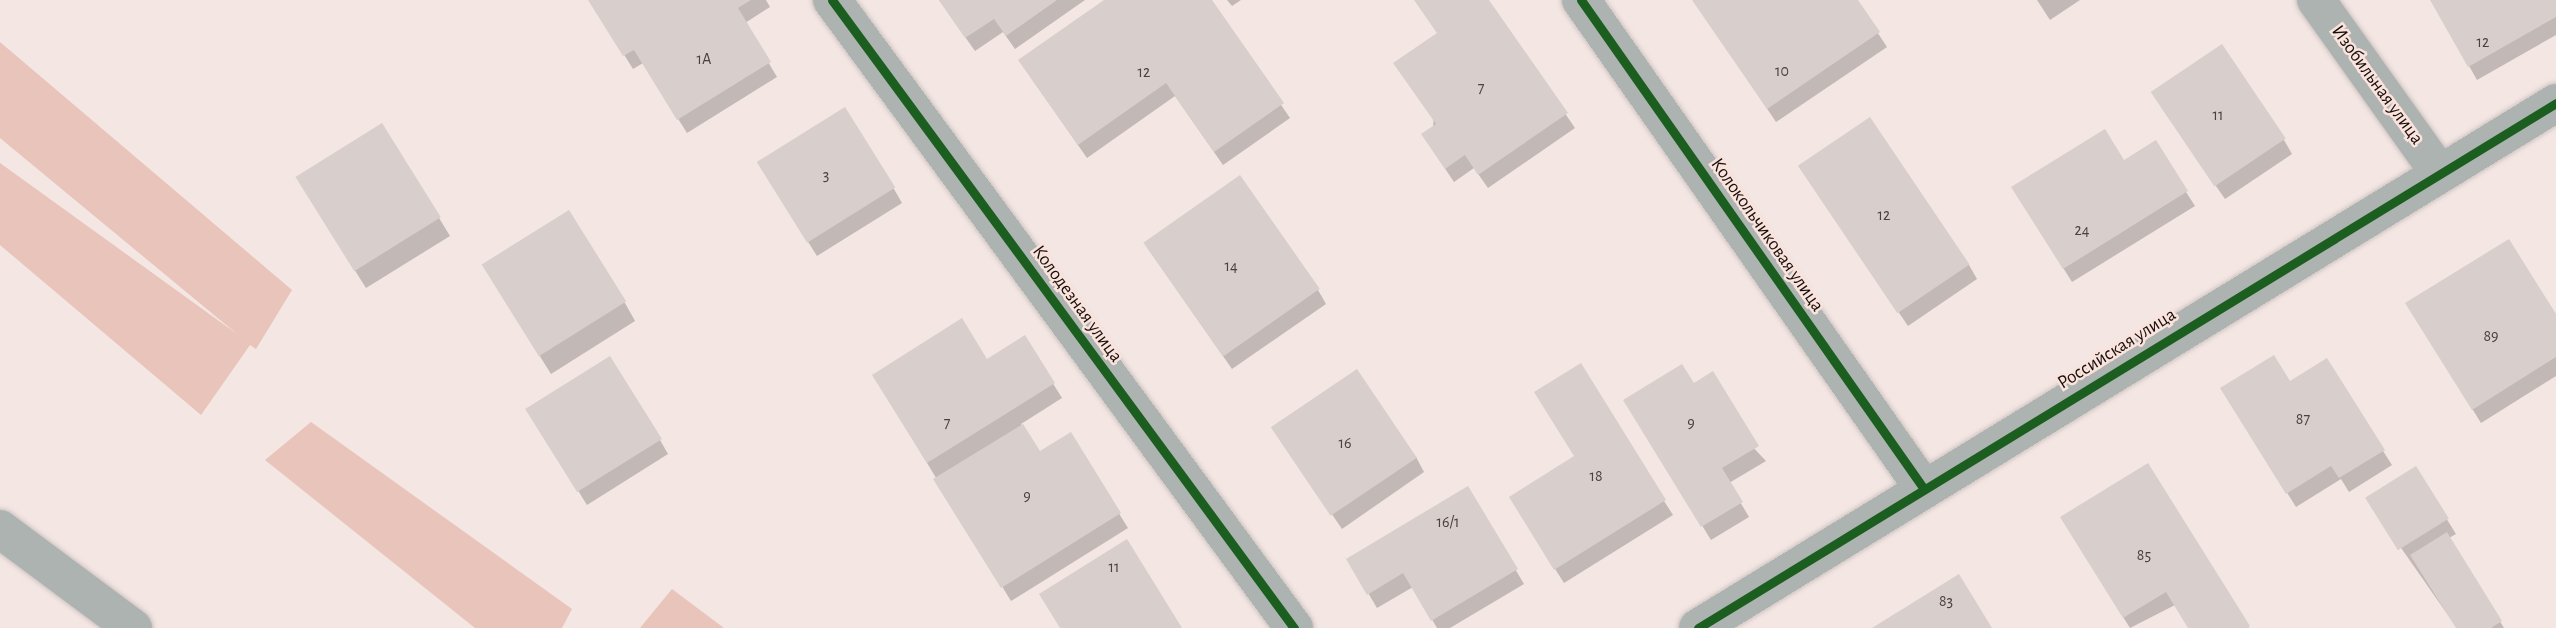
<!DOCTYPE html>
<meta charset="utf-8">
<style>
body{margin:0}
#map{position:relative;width:2556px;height:628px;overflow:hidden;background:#f3e6e3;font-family:"Alegreya Sans",sans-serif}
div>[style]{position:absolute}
.forest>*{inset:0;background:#e9c4ba}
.shadow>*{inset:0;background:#0003}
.building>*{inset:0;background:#d8cecb;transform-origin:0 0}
.roads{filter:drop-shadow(0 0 2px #cec4c2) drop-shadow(0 0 2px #cec4c2)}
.minor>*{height:38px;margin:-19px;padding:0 19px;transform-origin:19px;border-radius:19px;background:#adb3b0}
.tertiary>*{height:38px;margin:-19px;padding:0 19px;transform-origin:19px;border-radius:19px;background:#adb3b0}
.cycleway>*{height:9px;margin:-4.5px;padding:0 4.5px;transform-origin:4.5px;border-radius:4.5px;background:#1b5e20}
span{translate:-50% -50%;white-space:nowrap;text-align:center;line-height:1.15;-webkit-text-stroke:5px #fae3dc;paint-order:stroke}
.number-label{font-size:16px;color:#48413e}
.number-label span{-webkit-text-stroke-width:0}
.street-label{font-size:19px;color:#160f0c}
</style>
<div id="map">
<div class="forest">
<div style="clip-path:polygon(0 42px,292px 290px,256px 349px,250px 345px,201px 415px,0 245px,0 163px,237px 334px,0 138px)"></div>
<div style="clip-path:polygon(311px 422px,572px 609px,562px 628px,475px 628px,265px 460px)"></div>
<div style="clip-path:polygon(672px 589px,724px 628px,640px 628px)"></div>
</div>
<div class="shadow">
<div style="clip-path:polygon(590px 0,766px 0,770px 7px,745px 23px,777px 77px,687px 133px,643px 63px,633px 69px)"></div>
<div style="clip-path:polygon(939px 0,1085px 0,1015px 49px,1003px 32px,975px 51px)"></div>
<div style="clip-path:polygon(1107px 0,1209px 0,1290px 118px,1223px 165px,1175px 96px,1087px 158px,1029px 75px)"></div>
<div style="clip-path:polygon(1227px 0,1241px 0,1232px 6px)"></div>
<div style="clip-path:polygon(1415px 0,1487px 0,1575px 128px,1488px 188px,1474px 168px,1454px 182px,1432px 149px,1438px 34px)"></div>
<div style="clip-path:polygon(1694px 0,1856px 0,1887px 47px,1776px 122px)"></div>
<div style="clip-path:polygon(2037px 0,2080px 0,2050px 20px)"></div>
<div style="clip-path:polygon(2432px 0,2556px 0,2556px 35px,2477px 80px)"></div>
<div style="clip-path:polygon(2161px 107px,2284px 140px,2292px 154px,2225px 199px)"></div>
<div style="clip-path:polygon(2124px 163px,2186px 192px,2195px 206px,2072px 282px,2022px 202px)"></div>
<div style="clip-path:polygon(767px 177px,894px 189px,902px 203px,817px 256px)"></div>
<div style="clip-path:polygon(1809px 180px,1969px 265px,1977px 279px,1908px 326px)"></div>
<div style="clip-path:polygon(308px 196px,439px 218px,450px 236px,366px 288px)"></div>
<div style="clip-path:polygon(1154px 257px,1318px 290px,1326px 304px,1232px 369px)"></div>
<div style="clip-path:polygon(495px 284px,625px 303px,635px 321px,551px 374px)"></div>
<div style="clip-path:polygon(2416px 318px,2556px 318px,2556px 376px,2481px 423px)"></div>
<div style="clip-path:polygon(1024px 337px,1062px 398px,1021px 424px,1039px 454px,1070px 435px,1128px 528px,1011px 601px,882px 389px,986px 361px)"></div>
<div style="clip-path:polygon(2289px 384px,2383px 451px,2392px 465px,2349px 492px,2341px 479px,2296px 507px,2231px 403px)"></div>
<div style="clip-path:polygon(1694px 385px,1766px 461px,1729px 483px,1749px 517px,1711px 540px,1626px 401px)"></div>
<div style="clip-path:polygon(536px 423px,660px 440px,668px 454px,587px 505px)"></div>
<div style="clip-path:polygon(1283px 442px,1416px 457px,1424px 472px,1342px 529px)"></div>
<div style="clip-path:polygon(2147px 465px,2249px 628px,2190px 628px,2175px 605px,2130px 628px,2070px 532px)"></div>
<div style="clip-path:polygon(2415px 468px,2456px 534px,2449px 538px,2504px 628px,2457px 628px,2376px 512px)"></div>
<div style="clip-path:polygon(1467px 488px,1524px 584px,1450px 628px,1437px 628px,1413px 587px,1377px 608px,1348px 559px)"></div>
<div style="clip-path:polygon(1664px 501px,1673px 515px,1564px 583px,1519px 512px)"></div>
</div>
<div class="building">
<div style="clip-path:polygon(588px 0,751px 0,738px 8px,771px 62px,677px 120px,634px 50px,623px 56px)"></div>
<div style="clip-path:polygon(939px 0,1057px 0,1006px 36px,994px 19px,965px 38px)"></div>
<div style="clip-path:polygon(1104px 0,1212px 0,1284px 103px,1214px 152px,1166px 83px,1078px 145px,1018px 60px)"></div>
<div style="clip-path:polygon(1414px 0,1489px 0,1568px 113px,1478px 175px,1465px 155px,1445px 169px,1421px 134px,1436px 124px,1393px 63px,1437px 33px)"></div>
<div style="clip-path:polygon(1692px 0,1858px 0,1880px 32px,1767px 109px)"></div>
<div style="clip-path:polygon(2430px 0,2556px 0,2556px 17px,2468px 67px)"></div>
<div style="left:2222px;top:44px;width:114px;height:86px;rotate:56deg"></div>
<div style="left:845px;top:107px;width:95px;height:104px;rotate:58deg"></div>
<div style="left:1870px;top:117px;width:178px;height:87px;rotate:56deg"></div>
<div style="left:382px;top:123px;width:111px;height:102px;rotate:58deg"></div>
<div style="clip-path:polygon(2105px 129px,2124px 160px,2156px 140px,2188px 191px,2063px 269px,2011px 187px)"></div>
<div style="left:1240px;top:175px;width:139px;height:118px;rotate:55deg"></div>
<div style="left:569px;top:210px;width:108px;height:103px;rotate:58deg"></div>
<div style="clip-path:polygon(2509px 239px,2556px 314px,2556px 357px,2472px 410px,2405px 303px)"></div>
<div style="clip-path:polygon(962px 318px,987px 359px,1025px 335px,1055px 383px,927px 463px,872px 375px)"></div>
<div style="clip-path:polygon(2274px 355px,2290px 381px,2327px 358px,2385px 450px,2339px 478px,2331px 466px,2286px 494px,2220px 388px)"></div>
<div style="left:610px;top:356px;width:98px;height:100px;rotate:58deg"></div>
<div style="clip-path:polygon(1581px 363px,1666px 500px,1554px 570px,1509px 497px,1574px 456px,1534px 392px)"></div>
<div style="clip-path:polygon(1682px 364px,1694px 383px,1713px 371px,1759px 446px,1722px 468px,1743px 502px,1701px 527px,1623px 400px)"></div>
<div style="left:1357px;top:369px;width:107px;height:104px;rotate:56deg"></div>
<div style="clip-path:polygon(1023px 424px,1040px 451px,1071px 432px,1121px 513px,1001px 588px,933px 479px)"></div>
<div style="clip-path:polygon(2148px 463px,2250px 626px,2247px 628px,2188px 628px,2166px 592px,2123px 618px,2060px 517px)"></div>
<div style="left:2416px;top:466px;width:62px;height:60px;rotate:58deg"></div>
<div style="clip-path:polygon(1468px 486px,1518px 569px,1431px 621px,1403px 573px,1367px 595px,1346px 559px)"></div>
<div style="clip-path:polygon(2447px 532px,2502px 621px,2491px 628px,2456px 628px,2410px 555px)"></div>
<div style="clip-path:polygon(1127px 539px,1182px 628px,1060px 628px,1039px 594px)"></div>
<div style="clip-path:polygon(1959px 574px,1992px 628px,1872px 628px)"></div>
</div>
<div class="roads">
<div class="minor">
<div style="left:832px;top:0;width:780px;rotate:53.66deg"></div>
<div style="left:1581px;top:0;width:597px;rotate:54.95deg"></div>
<div style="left:2316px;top:0;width:210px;rotate:54.5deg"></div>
<div style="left:1698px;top:628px;width:1006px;rotate:-31.46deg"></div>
</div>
<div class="tertiary">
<div style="left:0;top:529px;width:166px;rotate:36.7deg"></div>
</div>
</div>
<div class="cycleway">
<div style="left:832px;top:0;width:780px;rotate:53.66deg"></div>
<div style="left:1581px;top:0;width:597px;rotate:54.95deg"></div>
<div style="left:1698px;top:628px;width:1006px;rotate:-31.46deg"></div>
</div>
<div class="number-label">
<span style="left:2483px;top:42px">12</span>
<span style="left:704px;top:59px">1А</span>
<span style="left:1782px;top:71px">10</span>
<span style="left:1144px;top:72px">12</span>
<span style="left:1481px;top:88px">7</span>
<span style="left:2218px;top:115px">11</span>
<span style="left:826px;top:175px">3</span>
<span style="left:1884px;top:215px">12</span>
<span style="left:2082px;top:230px">24</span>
<span style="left:1231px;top:266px">14</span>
<span style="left:2491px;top:336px">89</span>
<span style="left:2303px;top:419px">87</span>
<span style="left:947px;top:423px">7</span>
<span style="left:1691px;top:423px">9</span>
<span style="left:1345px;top:443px">16</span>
<span style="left:1596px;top:476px">18</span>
<span style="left:1027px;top:496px">9</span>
<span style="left:1448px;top:522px">16/1</span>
<span style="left:2144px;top:555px">85</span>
<span style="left:1114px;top:567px">11</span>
<span style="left:1946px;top:601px">83</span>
</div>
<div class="street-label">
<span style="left:2377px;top:85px;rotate:54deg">Изобильная улица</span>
<span style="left:1767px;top:235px;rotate:55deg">Колокольчиковая улица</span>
<span style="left:1077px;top:304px;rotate:54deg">Колодезная улица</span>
<span style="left:2117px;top:349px;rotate:-32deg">Российская улица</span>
</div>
</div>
